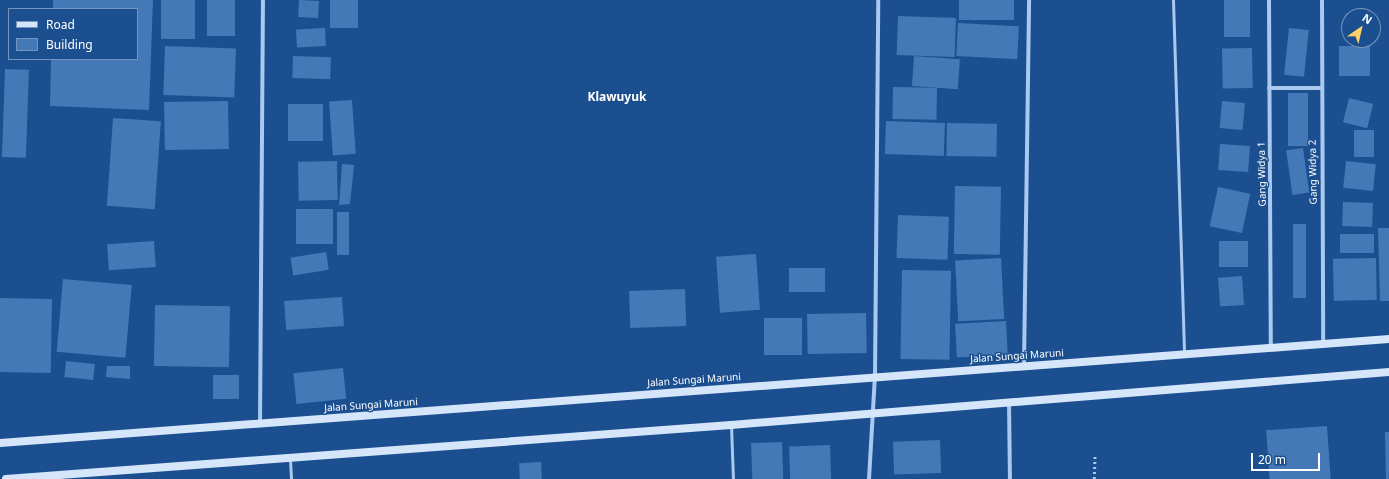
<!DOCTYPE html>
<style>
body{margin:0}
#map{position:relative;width:1389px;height:479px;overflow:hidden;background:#1b4f8f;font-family:"Noto Sans",sans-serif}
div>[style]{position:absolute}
.building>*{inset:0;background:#4478b7;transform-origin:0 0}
.path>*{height:2.5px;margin-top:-1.25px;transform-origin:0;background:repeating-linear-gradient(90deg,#a9c9ee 0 2px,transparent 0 5px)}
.lane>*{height:3px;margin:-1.5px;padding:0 1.5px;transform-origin:1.5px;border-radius:1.5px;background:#a9c9ee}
.street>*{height:4px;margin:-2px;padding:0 2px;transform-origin:2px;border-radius:2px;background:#a9c9ee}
.secondary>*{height:8px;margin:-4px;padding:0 4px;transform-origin:4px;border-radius:4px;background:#d6e6fa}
span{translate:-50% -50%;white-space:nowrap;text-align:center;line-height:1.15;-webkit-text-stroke:3px #1b4f8f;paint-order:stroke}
.street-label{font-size:10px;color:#fff}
.quarter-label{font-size:12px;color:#fff;font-weight:700}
.legend{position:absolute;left:8px;top:8px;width:130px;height:52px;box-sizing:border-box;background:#1b4f8f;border:1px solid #7695bc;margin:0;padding:5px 7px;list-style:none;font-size:12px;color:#fff}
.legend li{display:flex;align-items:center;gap:8px;height:20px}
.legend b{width:20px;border:1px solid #7695bc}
.north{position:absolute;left:1341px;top:8px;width:40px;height:40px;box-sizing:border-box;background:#1b4f8f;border:1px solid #7695bc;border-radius:50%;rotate:34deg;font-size:11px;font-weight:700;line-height:16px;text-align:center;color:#fff}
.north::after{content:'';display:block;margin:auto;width:14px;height:18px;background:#ffd166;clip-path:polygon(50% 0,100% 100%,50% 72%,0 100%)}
.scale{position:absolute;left:1251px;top:453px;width:69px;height:18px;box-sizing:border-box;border:2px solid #fff;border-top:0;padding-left:5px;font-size:12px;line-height:14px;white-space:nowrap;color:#fff;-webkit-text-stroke:3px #1b4f8f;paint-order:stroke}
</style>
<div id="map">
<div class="building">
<div style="clip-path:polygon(53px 0,153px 0,149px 110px,50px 106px,51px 59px,137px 59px,137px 9px,53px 9px)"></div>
<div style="left:161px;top:0;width:34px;height:39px"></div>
<div style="left:207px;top:0;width:28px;height:36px"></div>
<div style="left:299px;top:0;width:20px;height:17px;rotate:3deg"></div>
<div style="left:330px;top:0;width:28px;height:28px"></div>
<div style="left:959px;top:0;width:55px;height:20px"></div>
<div style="left:1224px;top:0;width:26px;height:37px"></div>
<div style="left:898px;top:16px;width:58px;height:39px;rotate:2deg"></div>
<div style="left:958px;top:23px;width:61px;height:33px;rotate:3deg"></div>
<div style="left:325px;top:28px;width:18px;height:29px;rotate:87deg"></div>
<div style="left:1289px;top:28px;width:20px;height:47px;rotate:6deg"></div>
<div style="left:165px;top:46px;width:71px;height:49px;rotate:2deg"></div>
<div style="left:1339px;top:46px;width:31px;height:30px"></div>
<div style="left:1252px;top:48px;width:40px;height:30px;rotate:89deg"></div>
<div style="left:293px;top:56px;width:38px;height:22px;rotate:2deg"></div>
<div style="left:914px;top:56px;width:46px;height:30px;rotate:4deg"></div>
<div style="left:5px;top:69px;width:24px;height:88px;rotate:2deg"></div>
<div style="left:893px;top:87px;width:44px;height:32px;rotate:1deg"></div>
<div style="left:1288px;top:93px;width:20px;height:53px"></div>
<div style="left:1349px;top:98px;width:25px;height:25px;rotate:14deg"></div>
<div style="left:352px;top:100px;width:54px;height:23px;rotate:86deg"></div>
<div style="left:228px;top:101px;width:48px;height:64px;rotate:89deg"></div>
<div style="left:1222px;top:101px;width:23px;height:27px;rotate:5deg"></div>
<div style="left:288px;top:104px;width:35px;height:37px"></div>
<div style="left:113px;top:118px;width:48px;height:88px;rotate:4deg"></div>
<div style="left:886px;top:121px;width:59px;height:33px;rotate:2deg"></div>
<div style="left:947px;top:123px;width:50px;height:33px;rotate:1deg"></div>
<div style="left:1354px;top:130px;width:20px;height:27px"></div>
<div style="left:1220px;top:144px;width:30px;height:26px;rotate:4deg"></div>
<div style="left:1303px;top:148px;width:45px;height:17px;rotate:82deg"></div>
<div style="left:337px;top:161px;width:39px;height:39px;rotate:89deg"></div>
<div style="left:1346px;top:161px;width:30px;height:27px;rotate:6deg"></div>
<div style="clip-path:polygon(342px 164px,354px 165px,350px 204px,339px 205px)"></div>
<div style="left:955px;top:186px;width:46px;height:68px;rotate:1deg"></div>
<div style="left:1218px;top:187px;width:33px;height:40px;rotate:12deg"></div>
<div style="left:1343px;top:202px;width:30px;height:24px;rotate:2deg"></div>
<div style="left:333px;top:209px;width:35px;height:37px;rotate:90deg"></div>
<div style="left:337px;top:212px;width:12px;height:43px"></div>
<div style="left:898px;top:215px;width:51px;height:43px;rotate:2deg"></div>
<div style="left:1293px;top:224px;width:13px;height:74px"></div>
<div style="clip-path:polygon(1378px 228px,1389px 228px,1389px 301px,1380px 301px)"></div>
<div style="left:1374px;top:234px;width:19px;height:34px;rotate:90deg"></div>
<div style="left:154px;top:241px;width:26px;height:47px;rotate:86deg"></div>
<div style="left:1219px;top:241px;width:29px;height:26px"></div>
<div style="left:326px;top:252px;width:18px;height:36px;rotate:81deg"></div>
<div style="left:756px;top:254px;width:56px;height:40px;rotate:86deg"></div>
<div style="left:1001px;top:258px;width:61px;height:46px;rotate:87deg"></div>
<div style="left:1376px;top:258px;width:42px;height:43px;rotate:89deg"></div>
<div style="left:789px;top:268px;width:36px;height:24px"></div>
<div style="left:902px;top:270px;width:49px;height:89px;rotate:1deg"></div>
<div style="left:1242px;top:276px;width:29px;height:24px;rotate:86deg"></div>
<div style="left:63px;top:279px;width:69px;height:73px;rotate:5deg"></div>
<div style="left:685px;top:289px;width:37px;height:56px;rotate:88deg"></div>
<div style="left:342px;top:297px;width:29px;height:58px;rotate:86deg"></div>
<div style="left:0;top:298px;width:52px;height:74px;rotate:1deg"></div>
<div style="left:155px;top:305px;width:75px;height:61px;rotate:1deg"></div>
<div style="left:866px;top:313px;width:40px;height:59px;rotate:89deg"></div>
<div style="left:764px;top:318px;width:38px;height:37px"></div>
<div style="left:1006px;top:321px;width:34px;height:51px;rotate:87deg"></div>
<div style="left:66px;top:361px;width:29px;height:16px;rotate:6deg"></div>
<div style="clip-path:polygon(107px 366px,130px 366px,130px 379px,106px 377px)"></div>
<div style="left:343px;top:368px;width:31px;height:50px;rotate:84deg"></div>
<div style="left:239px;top:375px;width:24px;height:26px;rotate:90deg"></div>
<div style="left:1327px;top:426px;width:53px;height:61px;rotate:86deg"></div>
<div style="clip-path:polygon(1385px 432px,1389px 432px,1389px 479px,1386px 479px)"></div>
<div style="left:940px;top:440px;width:33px;height:47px;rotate:88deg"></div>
<div style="left:782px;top:442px;width:37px;height:31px;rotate:88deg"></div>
<div style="left:830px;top:445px;width:34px;height:41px;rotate:88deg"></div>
<div style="left:541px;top:462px;width:17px;height:22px;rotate:87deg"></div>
</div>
<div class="path">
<div style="left:1094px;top:479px;width:25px;rotate:-88deg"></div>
</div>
<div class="lane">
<div style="left:1173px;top:0;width:353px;rotate:88.2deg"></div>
<div style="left:731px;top:425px;width:54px;rotate:87.9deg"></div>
<div style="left:290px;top:459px;width:20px;rotate:87deg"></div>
</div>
<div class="street">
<div style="left:1269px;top:0;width:348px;rotate:89.7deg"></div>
<div style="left:1322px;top:0;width:344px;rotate:89.8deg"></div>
<div style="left:1269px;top:88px;width:51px"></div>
<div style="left:1024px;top:365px;width:365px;rotate:-89.2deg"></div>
<div style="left:1009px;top:402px;width:77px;rotate:89.3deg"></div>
<div style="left:260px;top:423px;width:423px;rotate:-89.6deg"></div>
<div style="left:869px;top:479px;width:103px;rotate:-86.7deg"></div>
<div style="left:875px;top:376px;width:376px;rotate:-89.5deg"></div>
</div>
<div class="secondary">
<div style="left:0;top:443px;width:1393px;rotate:-4.28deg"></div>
<div style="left:6px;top:479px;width:727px;rotate:-4.26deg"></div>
<div style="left:731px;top:425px;width:660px;rotate:-4.61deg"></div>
</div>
<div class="street-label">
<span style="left:1313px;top:172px;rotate:-91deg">Gang Widya 2</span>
<span style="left:1262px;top:174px;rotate:-91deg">Gang Widya 1</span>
<span style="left:1017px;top:356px;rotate:-4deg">Jalan Sungai Maruni</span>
<span style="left:694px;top:380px;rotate:-4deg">Jalan Sungai Maruni</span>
<span style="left:371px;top:405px;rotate:-4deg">Jalan Sungai Maruni</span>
</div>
<div class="quarter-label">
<span style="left:617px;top:97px">Klawuyuk</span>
</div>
<ul class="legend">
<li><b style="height:5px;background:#d6e6fa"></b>Road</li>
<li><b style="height:11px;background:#4478b7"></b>Building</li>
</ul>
<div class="north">N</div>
<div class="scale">20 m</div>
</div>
